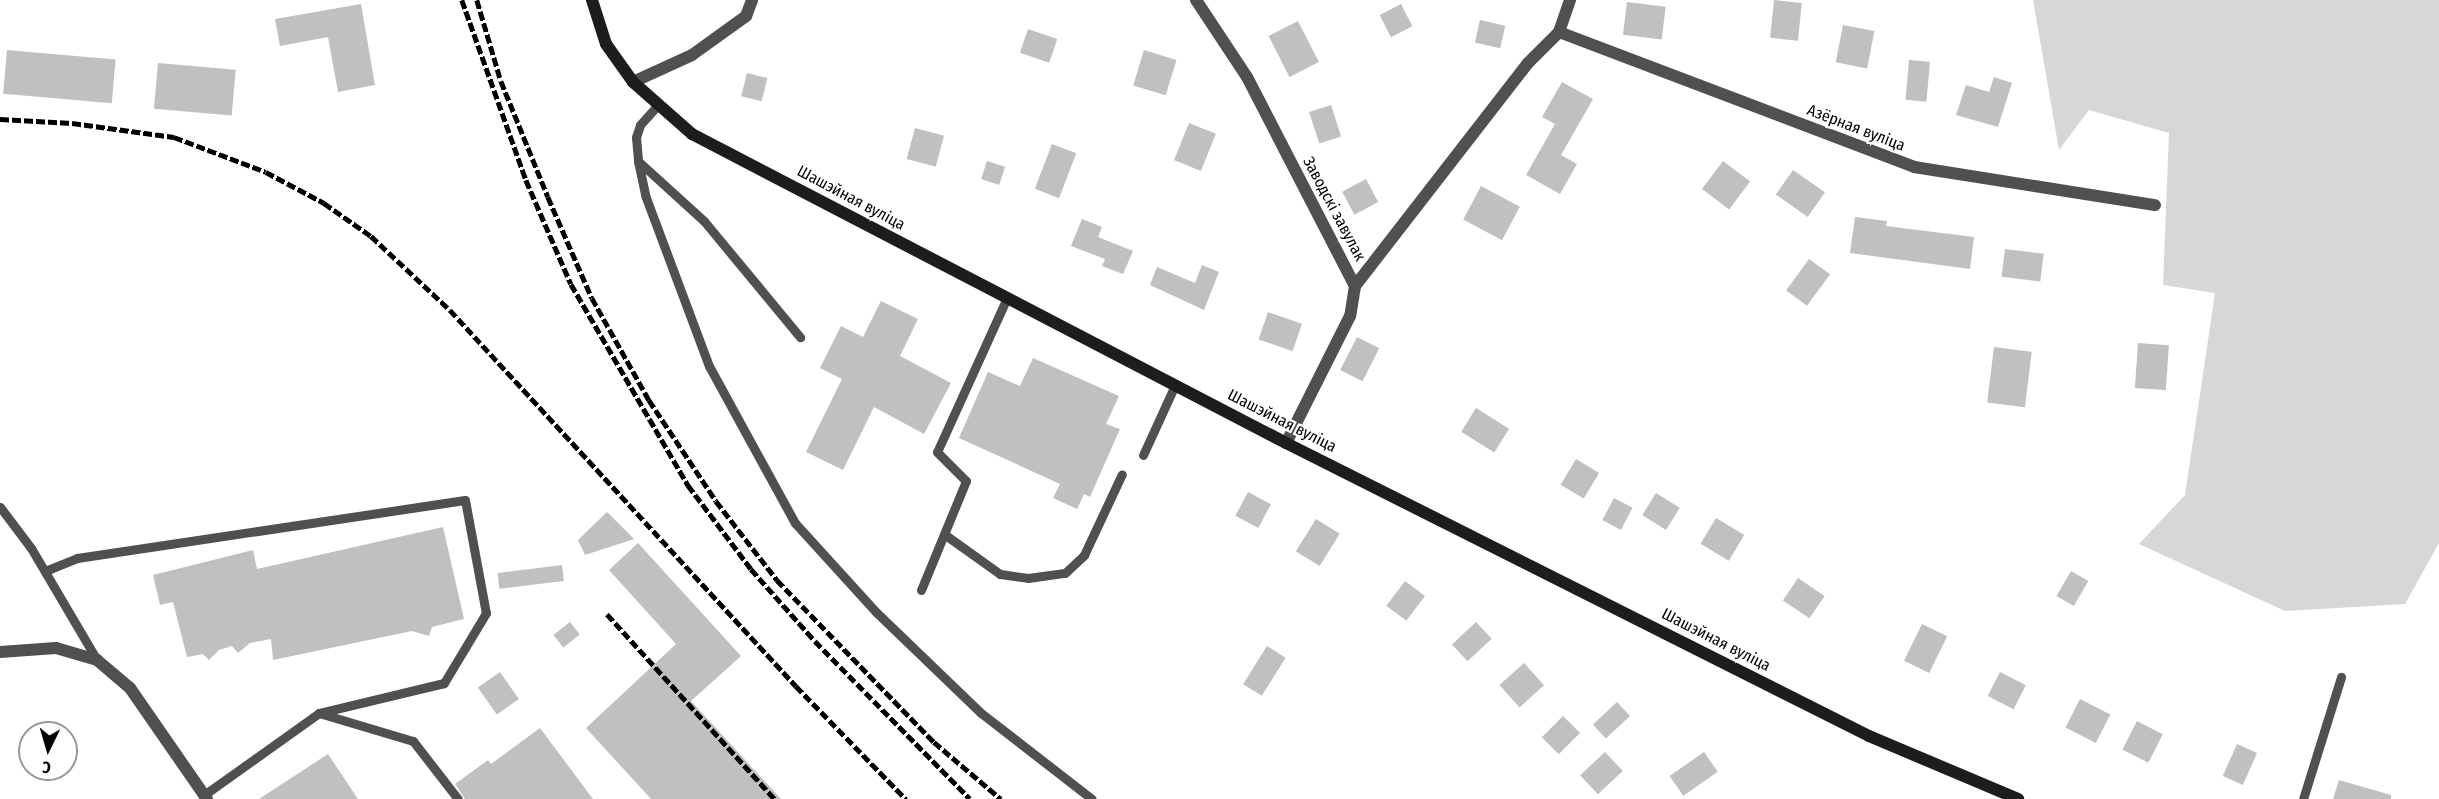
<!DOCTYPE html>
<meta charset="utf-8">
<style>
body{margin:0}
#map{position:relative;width:2439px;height:799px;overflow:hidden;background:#fff;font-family:"Fira Sans Condensed",sans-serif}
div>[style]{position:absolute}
.green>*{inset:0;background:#d7d7d7}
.building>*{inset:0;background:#c0c0c0;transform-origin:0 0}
.service>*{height:9px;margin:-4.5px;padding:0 4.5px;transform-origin:4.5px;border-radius:4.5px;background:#505050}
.minor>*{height:12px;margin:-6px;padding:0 6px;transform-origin:6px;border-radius:6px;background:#505050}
.tertiary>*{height:12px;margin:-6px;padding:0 6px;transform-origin:6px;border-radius:6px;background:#505050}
.secondary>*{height:12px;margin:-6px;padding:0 6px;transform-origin:6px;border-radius:6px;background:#1d1d1d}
.rail>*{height:4.5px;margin-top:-2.25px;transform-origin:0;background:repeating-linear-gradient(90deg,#000 0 9px,transparent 0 12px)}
span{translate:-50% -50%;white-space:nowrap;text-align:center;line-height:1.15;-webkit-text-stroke:4.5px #fff;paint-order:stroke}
.street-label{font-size:16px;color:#000}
.north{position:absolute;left:18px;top:721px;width:60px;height:60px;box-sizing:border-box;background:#fff;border:2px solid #999;border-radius:50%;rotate:185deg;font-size:16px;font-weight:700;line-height:24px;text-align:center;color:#000}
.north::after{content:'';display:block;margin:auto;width:21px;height:27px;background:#000;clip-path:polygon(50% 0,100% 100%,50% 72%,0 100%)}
</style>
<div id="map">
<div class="green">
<div style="clip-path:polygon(2033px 0,2439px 0,2439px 543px,2405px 604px,2285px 611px,2139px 544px,2185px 495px,2215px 293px,2163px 285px,2169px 133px,2089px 110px,2059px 150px)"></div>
</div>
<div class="building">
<div style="left:1774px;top:0;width:28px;height:38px;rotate:6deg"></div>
<div style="left:1627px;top:2px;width:39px;height:33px;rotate:7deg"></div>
<div style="clip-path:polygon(361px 4px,375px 85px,338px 92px,328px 37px,280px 46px,275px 19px)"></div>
<div style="left:1401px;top:4px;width:25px;height:24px;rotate:63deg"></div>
<div style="left:1480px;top:20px;width:26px;height:23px;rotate:13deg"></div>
<div style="left:1298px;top:21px;width:46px;height:33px;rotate:63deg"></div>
<div style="left:1843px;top:25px;width:32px;height:38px;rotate:11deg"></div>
<div style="left:1028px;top:29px;width:31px;height:25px;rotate:19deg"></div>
<div style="left:7px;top:50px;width:109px;height:44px;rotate:5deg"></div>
<div style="left:1144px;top:50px;width:34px;height:37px;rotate:17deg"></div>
<div style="left:1909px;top:60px;width:21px;height:40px;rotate:5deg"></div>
<div style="left:158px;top:63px;width:78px;height:46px;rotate:5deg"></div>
<div style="left:747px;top:73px;width:21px;height:24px;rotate:14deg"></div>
<div style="clip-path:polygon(1994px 77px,2012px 83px,1998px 127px,1956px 115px,1966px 85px,1989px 92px)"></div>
<div style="clip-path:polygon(1562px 82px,1593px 99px,1561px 155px,1577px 164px,1560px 194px,1526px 175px,1555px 124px,1542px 117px)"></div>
<div style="left:1331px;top:105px;width:33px;height:23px;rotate:72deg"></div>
<div style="left:1189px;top:123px;width:29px;height:40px;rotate:22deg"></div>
<div style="left:915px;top:128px;width:30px;height:32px;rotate:15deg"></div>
<div style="left:1052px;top:144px;width:26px;height:48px;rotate:21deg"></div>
<div style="left:987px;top:161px;width:19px;height:19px;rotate:18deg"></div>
<div style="left:1723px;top:161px;width:34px;height:35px;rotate:37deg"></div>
<div style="left:1793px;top:170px;width:39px;height:30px;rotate:35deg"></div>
<div style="left:1366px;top:179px;width:26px;height:27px;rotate:62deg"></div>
<div style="left:1481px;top:186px;width:44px;height:38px;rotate:28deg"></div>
<div style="clip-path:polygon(1855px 217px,1887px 221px,1886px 226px,1974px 237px,1970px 269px,1850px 253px)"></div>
<div style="clip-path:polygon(1082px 219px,1102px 227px,1098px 237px,1133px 251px,1123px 274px,1102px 266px,1105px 259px,1071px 246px)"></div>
<div style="left:2005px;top:249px;width:39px;height:28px;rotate:7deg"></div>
<div style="left:1809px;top:259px;width:26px;height:39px;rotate:36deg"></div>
<div style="clip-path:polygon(1202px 265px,1219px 272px,1204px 310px,1150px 285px,1157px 267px,1195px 283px)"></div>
<div style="clip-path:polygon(881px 301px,918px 319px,900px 356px,951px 383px,924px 434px,874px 407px,843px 470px,806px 452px,842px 379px,820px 368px,841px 326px,863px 337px)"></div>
<div style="left:1268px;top:312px;width:36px;height:29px;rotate:19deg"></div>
<div style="left:1357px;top:337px;width:25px;height:37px;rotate:27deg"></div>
<div style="left:2138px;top:343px;width:31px;height:45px;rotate:4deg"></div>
<div style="left:1994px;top:347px;width:38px;height:56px;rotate:7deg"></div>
<div style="clip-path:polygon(1033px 358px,1119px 396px,1106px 424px,1120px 429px,1090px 497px,1084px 494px,1077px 509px,1053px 498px,1060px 484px,959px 438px,988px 372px,1020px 386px)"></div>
<div style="left:1476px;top:408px;width:39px;height:28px;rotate:32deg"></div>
<div style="left:1576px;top:459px;width:27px;height:30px;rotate:31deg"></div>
<div style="left:1248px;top:492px;width:26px;height:27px;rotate:28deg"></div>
<div style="left:1656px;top:493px;width:28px;height:26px;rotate:32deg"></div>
<div style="left:1614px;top:498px;width:21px;height:25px;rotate:28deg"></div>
<div style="clip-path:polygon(607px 512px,634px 539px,585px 555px,578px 540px)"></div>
<div style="left:1716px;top:518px;width:33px;height:30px;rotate:31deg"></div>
<div style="left:1316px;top:519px;width:28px;height:38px;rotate:32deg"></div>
<div style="clip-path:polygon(443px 527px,464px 619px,432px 627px,429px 636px,412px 631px,273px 660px,271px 639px,250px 643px,238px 653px,232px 646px,219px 650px,209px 660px,203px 654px,187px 657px,173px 602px,160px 605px,153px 575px,253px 550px,257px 569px)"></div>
<div style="clip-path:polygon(638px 543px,741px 656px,691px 701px,781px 799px,651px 799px,586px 728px,676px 644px,609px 570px)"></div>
<div style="left:562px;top:565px;width:16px;height:65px;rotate:83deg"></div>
<div style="left:2071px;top:571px;width:20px;height:29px;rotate:30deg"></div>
<div style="left:1798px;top:578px;width:32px;height:27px;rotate:34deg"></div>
<div style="left:1405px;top:581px;width:25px;height:31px;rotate:37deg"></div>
<div style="left:570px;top:622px;width:16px;height:21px;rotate:52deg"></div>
<div style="left:1476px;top:622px;width:23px;height:33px;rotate:47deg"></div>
<div style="left:1922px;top:624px;width:28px;height:41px;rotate:26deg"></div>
<div style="left:1267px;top:646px;width:22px;height:45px;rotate:32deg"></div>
<div style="left:1524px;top:663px;width:30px;height:33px;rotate:48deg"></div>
<div style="left:500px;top:672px;width:33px;height:27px;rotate:55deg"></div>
<div style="left:2000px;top:672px;width:29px;height:27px;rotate:27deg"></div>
<div style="left:2080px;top:699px;width:34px;height:32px;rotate:27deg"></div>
<div style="left:1617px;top:702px;width:19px;height:33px;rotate:47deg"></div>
<div style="left:1563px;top:716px;width:24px;height:30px;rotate:45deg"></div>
<div style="left:2137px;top:721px;width:29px;height:32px;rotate:27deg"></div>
<div style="clip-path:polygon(540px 728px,593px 799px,465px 799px,455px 784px,488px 760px,491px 764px)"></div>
<div style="left:2237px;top:744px;width:22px;height:35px;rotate:24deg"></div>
<div style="left:1605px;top:752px;width:26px;height:34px;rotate:47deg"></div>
<div style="left:1704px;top:752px;width:24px;height:42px;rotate:55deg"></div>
<div style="clip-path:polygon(328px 754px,358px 799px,259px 799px)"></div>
<div style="clip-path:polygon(2339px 780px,2391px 795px,2391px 799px,2333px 799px)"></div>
</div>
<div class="service">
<div style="left:657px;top:106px;width:25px;rotate:132deg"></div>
<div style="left:640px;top:125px;width:13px;rotate:108deg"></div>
<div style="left:636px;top:137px;width:24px;rotate:85deg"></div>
<div style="left:638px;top:161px;width:89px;rotate:42.3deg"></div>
<div style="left:704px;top:221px;width:151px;rotate:50.4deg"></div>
<div style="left:638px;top:161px;width:35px;rotate:78deg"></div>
<div style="left:645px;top:195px;width:183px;rotate:69.5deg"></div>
<div style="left:709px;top:366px;width:179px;rotate:61.3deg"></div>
<div style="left:795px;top:523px;width:120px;rotate:47.7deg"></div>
<div style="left:876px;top:612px;width:146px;rotate:43.9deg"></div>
<div style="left:981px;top:713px;width:140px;rotate:37.8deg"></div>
<div style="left:1143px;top:455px;width:77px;rotate:-65.4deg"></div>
<div style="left:0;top:507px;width:51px;rotate:52.9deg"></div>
<div style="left:31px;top:548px;width:130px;rotate:59.5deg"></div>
<div style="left:944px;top:534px;width:69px;rotate:35.5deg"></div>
<div style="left:1000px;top:574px;width:28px;rotate:8deg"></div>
<div style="left:1028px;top:578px;width:37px;rotate:-8deg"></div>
<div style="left:1065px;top:573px;width:26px;rotate:-43deg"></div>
<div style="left:1084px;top:555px;width:89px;rotate:-64.9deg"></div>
<div style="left:45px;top:571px;width:35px;rotate:-22deg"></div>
<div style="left:77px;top:558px;width:392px;rotate:-8.5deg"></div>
<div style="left:465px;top:500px;width:115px;rotate:79.5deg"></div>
<div style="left:486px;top:613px;width:82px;rotate:121deg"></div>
<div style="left:444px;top:683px;width:129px;rotate:166.5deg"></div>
<div style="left:921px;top:590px;width:118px;rotate:-67.6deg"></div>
<div style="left:966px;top:481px;width:41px;rotate:-135deg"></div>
<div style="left:937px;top:452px;width:169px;rotate:-65.6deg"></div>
<div style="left:204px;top:795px;width:141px;rotate:-35.5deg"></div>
<div style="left:319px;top:713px;width:98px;rotate:16.6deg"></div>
<div style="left:413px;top:741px;width:73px;rotate:52.2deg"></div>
<div style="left:2303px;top:799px;width:128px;rotate:-72.7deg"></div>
</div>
<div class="minor">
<div style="left:1196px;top:0;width:92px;rotate:56.5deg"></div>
<div style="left:1247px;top:77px;width:235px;rotate:62.7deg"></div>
<div style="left:1355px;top:286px;width:30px;rotate:99deg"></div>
<div style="left:1350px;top:316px;width:142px;rotate:116.7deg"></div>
<div style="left:1559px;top:32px;width:34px;rotate:-71deg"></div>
<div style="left:633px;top:82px;width:65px;rotate:-24.6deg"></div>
<div style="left:692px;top:55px;width:67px;rotate:-35.8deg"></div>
<div style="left:746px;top:16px;width:17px;rotate:-69deg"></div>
<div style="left:1355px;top:286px;width:282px;rotate:-52.2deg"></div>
<div style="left:1528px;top:63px;width:44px;rotate:-45deg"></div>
<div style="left:1559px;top:32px;width:380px;rotate:20.8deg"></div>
<div style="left:1914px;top:167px;width:244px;rotate:9deg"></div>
</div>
<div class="tertiary">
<div style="left:0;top:652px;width:56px;rotate:-4.1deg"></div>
<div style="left:56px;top:648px;width:43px;rotate:16.3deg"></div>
<div style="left:97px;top:660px;width:43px;rotate:40.3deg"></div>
<div style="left:130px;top:688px;width:135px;rotate:55.3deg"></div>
</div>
<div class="secondary">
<div style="left:592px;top:0;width:46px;rotate:72.3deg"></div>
<div style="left:606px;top:44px;width:47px;rotate:54.6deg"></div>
<div style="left:633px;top:82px;width:79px;rotate:41.4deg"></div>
<div style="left:692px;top:134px;width:670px;rotate:27.48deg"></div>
<div style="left:1286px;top:443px;width:652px;rotate:26.68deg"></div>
<div style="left:1869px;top:736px;width:162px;rotate:22.9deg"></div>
</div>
<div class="rail">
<div style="left:462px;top:0;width:191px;rotate:70.4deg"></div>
<div style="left:526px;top:180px;width:113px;rotate:66.6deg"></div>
<div style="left:571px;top:284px;width:233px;rotate:59.8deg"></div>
<div style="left:688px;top:485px;width:105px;rotate:53.1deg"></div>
<div style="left:751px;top:569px;width:96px;rotate:48.4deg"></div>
<div style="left:815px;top:641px;width:221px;rotate:45.5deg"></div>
<div style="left:477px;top:0;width:84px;rotate:73.5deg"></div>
<div style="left:501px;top:81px;width:125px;rotate:67.9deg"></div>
<div style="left:548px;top:197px;width:110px;rotate:66.5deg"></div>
<div style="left:592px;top:298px;width:117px;rotate:60.8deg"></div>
<div style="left:649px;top:400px;width:121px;rotate:56.4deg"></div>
<div style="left:716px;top:501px;width:100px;rotate:52.3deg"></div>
<div style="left:777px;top:580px;width:226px;rotate:45.9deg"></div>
<div style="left:934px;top:742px;width:88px;rotate:40.4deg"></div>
<div style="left:0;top:119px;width:72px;rotate:3.2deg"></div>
<div style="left:72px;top:123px;width:103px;rotate:7.8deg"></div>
<div style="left:174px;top:137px;width:98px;rotate:20.8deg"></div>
<div style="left:266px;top:172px;width:66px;rotate:28.1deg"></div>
<div style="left:324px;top:203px;width:57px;rotate:35.1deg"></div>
<div style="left:371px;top:236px;width:108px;rotate:43.1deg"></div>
<div style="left:450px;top:310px;width:511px;rotate:47.38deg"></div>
<div style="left:796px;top:686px;width:158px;rotate:45.8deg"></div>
<div style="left:607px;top:614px;width:250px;rotate:47.8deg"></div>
</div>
<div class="street-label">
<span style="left:1856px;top:128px;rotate:21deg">Азёрная вуліца</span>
<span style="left:851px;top:198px;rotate:28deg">Шашэйная вуліца</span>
<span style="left:1334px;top:209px;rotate:62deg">Заводскі завулак</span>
<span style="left:1282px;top:421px;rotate:27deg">Шашэйная вуліца</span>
<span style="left:1716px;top:640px;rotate:27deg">Шашэйная вуліца</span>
</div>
<div class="north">С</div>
</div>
